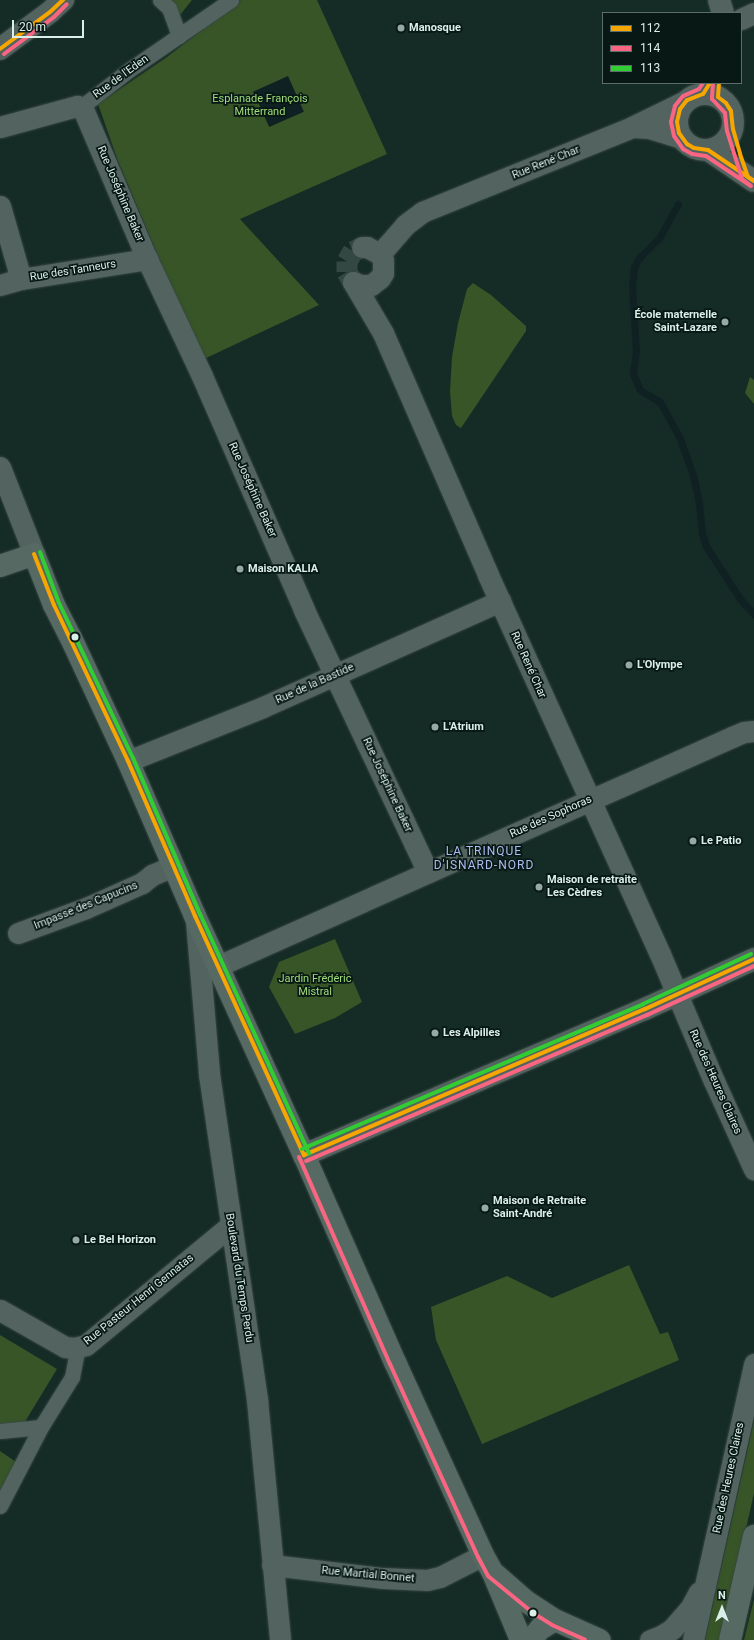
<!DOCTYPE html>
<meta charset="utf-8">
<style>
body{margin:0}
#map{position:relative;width:754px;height:1640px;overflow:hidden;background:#152b26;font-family:Roboto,sans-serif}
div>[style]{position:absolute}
.green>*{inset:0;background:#375527}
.water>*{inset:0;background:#102124;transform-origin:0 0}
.stream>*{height:7px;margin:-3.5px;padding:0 3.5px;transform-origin:3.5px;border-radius:3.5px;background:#102124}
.minor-tunnel>*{height:21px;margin-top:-10.5px;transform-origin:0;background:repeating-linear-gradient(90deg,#334843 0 21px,transparent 0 31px)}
.roads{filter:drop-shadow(0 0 1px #374742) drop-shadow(0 0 1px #374742)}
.pedestrian>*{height:15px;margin:-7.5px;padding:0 7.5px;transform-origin:7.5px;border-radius:7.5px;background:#53635f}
.minor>*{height:21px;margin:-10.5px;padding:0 10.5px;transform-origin:10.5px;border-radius:10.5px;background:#53635f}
.tertiary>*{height:22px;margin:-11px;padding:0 11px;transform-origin:11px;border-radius:11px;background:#53635f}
.tertiary>.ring{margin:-11px;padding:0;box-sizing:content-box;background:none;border:22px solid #53635f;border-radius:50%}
.primary>*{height:22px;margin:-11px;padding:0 11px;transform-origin:11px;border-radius:11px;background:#566962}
.bus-1>*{height:4px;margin:-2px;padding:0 2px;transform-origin:2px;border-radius:2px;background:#f7a600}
.bus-2>*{height:4px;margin:-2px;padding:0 2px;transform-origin:2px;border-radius:2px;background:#fa6682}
.bus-3>*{height:4px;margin:-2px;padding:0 2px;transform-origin:2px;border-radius:2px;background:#32cd32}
.dots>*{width:11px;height:11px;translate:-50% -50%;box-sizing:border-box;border:2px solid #081814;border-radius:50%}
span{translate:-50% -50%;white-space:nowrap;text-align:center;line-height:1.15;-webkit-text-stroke:3.5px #081814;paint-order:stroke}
.poi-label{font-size:11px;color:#daefe8;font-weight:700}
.left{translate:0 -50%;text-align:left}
.right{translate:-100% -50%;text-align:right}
.street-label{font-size:11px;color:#daefe8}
.park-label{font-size:11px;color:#a0dc79}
.neighbourhood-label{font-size:12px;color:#aebcf3;letter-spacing:1px}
.legend{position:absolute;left:602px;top:12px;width:140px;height:72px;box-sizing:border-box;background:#081814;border:1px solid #5c6e69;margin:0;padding:5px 7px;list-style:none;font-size:12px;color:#daefe8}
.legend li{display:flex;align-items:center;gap:8px;height:20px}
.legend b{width:20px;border:1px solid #5c6e69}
.north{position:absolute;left:702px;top:1588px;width:40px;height:40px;-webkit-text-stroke:3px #081814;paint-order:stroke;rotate:0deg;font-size:11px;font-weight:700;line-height:16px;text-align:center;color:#daefe8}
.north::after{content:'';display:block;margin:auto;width:14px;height:18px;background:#daefe8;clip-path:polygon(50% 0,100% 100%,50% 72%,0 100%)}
.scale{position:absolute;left:12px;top:20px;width:72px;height:18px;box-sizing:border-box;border:2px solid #daefe8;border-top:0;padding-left:5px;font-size:12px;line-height:14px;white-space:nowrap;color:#daefe8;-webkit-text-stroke:3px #081814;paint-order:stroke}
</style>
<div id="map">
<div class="green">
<div style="clip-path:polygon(164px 0,192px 0,180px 15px)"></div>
<div style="clip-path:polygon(241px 0,317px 0,387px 154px,240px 219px,319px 305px,202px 360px,118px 161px,98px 104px,167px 57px)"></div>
<div style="clip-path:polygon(473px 283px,491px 295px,526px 326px,526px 331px,461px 428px,456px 425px,452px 416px,450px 391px,452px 357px,458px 323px,467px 289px)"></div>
<div style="clip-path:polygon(750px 377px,754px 380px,754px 404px,745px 393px)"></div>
<div style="clip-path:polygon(335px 939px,362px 1002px,335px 1018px,295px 1034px,269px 987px,279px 962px)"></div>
<div style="clip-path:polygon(629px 1265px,660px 1334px,668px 1332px,679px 1360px,482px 1444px,436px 1340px,431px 1307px,507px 1276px,552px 1298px)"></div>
<div style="clip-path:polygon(0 1335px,57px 1369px,23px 1425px,0 1426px)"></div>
<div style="clip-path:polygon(754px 1421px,754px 1493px,721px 1640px,705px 1640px)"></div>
<div style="clip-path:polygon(0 1451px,19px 1464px,0 1508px)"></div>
<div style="clip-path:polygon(754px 1599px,754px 1640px,744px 1640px)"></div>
</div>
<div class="water">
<div style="left:288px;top:76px;width:39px;height:38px;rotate:66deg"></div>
</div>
<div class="stream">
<div style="left:678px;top:204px;width:38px;rotate:119deg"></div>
<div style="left:660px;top:237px;width:30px;rotate:135deg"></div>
<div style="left:639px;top:258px;width:10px;rotate:119deg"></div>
<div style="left:634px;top:267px;width:20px;rotate:96deg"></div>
<div style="left:632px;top:287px;width:63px;rotate:86.4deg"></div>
<div style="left:636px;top:350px;width:24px;rotate:97deg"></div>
<div style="left:633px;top:374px;width:17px;rotate:66deg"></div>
<div style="left:640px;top:390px;width:23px;rotate:31deg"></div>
<div style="left:660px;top:402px;width:39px;rotate:61deg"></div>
<div style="left:679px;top:436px;width:41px;rotate:70.3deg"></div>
<div style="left:693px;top:475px;width:30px;rotate:78deg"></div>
<div style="left:699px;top:504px;width:29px;rotate:84deg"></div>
<div style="left:702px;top:533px;width:14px;rotate:73deg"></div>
<div style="left:706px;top:546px;width:63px;rotate:57.3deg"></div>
<div style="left:740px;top:599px;width:21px;rotate:47deg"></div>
</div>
<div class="minor-tunnel">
<div style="left:353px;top:282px;width:12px;rotate:-121deg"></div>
<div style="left:347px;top:272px;width:11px;rotate:-90deg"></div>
<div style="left:347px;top:261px;width:12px;rotate:-59deg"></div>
<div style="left:353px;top:251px;width:10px;rotate:-24deg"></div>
</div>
<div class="roads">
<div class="pedestrian">
<div style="left:160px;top:0;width:12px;rotate:42deg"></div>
<div style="left:169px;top:8px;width:30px;rotate:70deg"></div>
<div style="left:81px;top:107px;width:61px;rotate:-37.6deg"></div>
<div style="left:129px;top:70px;width:124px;rotate:-34.5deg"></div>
<div style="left:0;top:1431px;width:41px;rotate:-5.6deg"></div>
<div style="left:0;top:1506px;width:89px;rotate:-62.6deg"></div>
<div style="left:41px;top:1427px;width:59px;rotate:-58.2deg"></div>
<div style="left:72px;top:1377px;width:31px;rotate:-79deg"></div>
</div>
<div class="minor">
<div style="left:741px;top:19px;width:14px;rotate:-25deg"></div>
<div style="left:0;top:127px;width:80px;rotate:-15.3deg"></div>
<div style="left:77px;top:106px;width:7px;rotate:27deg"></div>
<div style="left:83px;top:109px;width:163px;rotate:66.9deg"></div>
<div style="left:147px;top:259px;width:129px;rotate:64.8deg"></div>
<div style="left:202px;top:376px;width:255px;rotate:66.4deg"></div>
<div style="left:304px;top:610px;width:290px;rotate:64.7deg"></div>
<div style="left:632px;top:127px;width:17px;rotate:3deg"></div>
<div style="left:649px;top:128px;width:34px;rotate:17deg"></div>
<div style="left:0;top:206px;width:76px;rotate:74deg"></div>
<div style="left:380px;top:254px;width:38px;rotate:-49deg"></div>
<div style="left:405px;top:225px;width:21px;rotate:-37deg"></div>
<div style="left:422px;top:212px;width:227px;rotate:-22deg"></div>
<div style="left:632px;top:127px;width:61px;rotate:-26.1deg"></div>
<div style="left:353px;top:282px;width:59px;rotate:59.5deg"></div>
<div style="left:383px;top:333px;width:264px;rotate:66.5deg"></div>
<div style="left:488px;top:575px;width:416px;rotate:65.6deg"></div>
<div style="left:660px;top:954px;width:138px;rotate:67deg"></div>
<div style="left:714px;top:1081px;width:97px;rotate:65.6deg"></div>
<div style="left:353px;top:282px;width:9px;rotate:21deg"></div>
<div style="left:361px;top:285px;width:10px"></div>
<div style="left:371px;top:285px;width:11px;rotate:-38deg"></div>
<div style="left:380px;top:278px;width:6px;rotate:-59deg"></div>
<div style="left:383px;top:273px;width:13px;rotate:-90deg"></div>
<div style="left:383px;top:260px;width:7px;rotate:-117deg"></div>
<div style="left:380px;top:254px;width:15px;rotate:-152deg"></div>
<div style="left:367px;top:247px;width:5px;rotate:180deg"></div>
<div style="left:0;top:285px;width:22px;rotate:-16deg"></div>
<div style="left:21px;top:279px;width:128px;rotate:-9deg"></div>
<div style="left:0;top:467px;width:93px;rotate:68.7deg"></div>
<div style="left:128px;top:761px;width:145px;rotate:-21.8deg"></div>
<div style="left:263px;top:707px;width:260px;rotate:-24.1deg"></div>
<div style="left:196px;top:921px;width:154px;rotate:85.1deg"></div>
<div style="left:209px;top:1074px;width:330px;rotate:81.6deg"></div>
<div style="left:257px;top:1400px;width:241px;rotate:84.5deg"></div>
<div style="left:18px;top:933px;width:72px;rotate:-20.2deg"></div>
<div style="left:86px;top:908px;width:61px;rotate:-24.1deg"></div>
<div style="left:142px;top:883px;width:13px;rotate:-39deg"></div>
<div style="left:152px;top:875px;width:23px;rotate:-23deg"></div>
<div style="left:218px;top:966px;width:563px;rotate:-24.01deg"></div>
<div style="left:732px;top:737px;width:13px;rotate:-23deg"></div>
<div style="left:744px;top:732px;width:10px;rotate:-6deg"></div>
<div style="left:0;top:1310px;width:75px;rotate:29.6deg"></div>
<div style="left:65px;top:1347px;width:9px;rotate:6deg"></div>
<div style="left:74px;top:1348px;width:12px;rotate:-14deg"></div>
<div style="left:86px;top:1345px;width:187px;rotate:-39.6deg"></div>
<div style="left:272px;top:1565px;width:112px;rotate:6.7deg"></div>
<div style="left:383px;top:1578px;width:44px;rotate:2.6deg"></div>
<div style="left:427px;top:1580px;width:13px;rotate:-13deg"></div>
<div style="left:440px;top:1577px;width:48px;rotate:-27.1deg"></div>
<div style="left:650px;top:1640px;width:12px;rotate:-20deg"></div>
<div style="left:661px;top:1636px;width:13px;rotate:-32deg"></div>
<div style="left:672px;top:1629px;width:29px;rotate:-49deg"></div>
<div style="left:691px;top:1607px;width:17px;rotate:-62deg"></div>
<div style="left:693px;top:1640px;width:283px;rotate:-77.5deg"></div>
</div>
<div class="tertiary">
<div style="left:719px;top:0;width:14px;rotate:73deg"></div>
<div style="left:0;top:49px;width:62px;rotate:-36.5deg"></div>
<div style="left:50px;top:12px;width:18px;rotate:-43deg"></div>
<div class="ring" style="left:677px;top:94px;width:34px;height:34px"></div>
<div style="left:708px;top:150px;width:55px;rotate:34deg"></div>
<div style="left:304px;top:1155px;width:371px;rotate:-23.2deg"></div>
<div style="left:645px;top:1009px;width:120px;rotate:-24.6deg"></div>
</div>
<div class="primary">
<div style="left:0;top:566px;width:36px;rotate:-19deg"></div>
<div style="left:34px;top:554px;width:55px;rotate:68.6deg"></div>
<div style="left:54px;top:605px;width:37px;rotate:63deg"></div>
<div style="left:71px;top:638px;width:136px;rotate:65.1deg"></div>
<div style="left:128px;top:761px;width:169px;rotate:66.6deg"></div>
<div style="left:195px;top:916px;width:263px;rotate:65.5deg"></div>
<div style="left:304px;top:1155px;width:226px;rotate:66.3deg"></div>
<div style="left:395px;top:1362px;width:212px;rotate:65.5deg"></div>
<div style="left:483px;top:1555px;width:21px;rotate:61deg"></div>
<div style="left:493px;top:1573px;width:73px;rotate:67.3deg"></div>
<div style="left:496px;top:1575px;width:41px;rotate:41.1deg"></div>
<div style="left:527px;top:1602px;width:33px;rotate:33deg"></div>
<div style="left:555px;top:1620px;width:49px;rotate:24deg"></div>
<div style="left:531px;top:1640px;width:14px;rotate:-51deg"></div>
<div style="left:540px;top:1629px;width:17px;rotate:-31deg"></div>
<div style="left:730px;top:1640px;width:107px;rotate:-77deg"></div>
</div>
</div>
<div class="bus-1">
<div style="left:0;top:49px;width:62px;rotate:-36.5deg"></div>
<div style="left:50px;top:12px;width:18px;rotate:-43deg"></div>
<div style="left:710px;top:83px;width:13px;rotate:122deg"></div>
<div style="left:703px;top:94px;width:17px;rotate:159deg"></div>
<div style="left:687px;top:100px;width:11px;rotate:128deg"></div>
<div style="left:680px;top:109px;width:13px;rotate:103deg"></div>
<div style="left:677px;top:122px;width:11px;rotate:80deg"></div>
<div style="left:679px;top:133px;width:14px;rotate:54deg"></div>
<div style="left:687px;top:144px;width:8px;rotate:30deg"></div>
<div style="left:694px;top:148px;width:14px;rotate:8deg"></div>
<div style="left:708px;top:150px;width:55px;rotate:34deg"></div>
<div style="left:719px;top:83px;width:14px;rotate:94deg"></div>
<div style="left:718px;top:97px;width:10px;rotate:37deg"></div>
<div style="left:726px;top:103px;width:9px;rotate:58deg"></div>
<div style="left:731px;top:111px;width:18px;rotate:84deg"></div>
<div style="left:733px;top:129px;width:26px;rotate:74deg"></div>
<div style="left:740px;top:154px;width:24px;rotate:71deg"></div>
<div style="left:748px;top:177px;width:7px;rotate:34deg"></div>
<div style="left:34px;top:554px;width:55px;rotate:68.6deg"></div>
<div style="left:54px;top:605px;width:173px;rotate:64.6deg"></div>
<div style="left:128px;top:761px;width:169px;rotate:66.6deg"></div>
<div style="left:195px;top:916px;width:263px;rotate:65.5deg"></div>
<div style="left:304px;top:1155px;width:371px;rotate:-23.2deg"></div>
<div style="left:645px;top:1009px;width:120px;rotate:-24.6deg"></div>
</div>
<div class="bus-2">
<div style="left:4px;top:54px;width:62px;rotate:-36.5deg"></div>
<div style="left:54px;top:17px;width:18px;rotate:-45deg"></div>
<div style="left:703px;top:83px;width:7px;rotate:124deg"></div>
<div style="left:699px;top:89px;width:17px;rotate:156deg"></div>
<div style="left:683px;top:96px;width:13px;rotate:129deg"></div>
<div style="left:675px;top:106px;width:16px;rotate:104deg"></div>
<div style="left:671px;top:122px;width:14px;rotate:78deg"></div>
<div style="left:674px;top:136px;width:16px;rotate:55deg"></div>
<div style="left:683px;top:149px;width:10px;rotate:29deg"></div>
<div style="left:692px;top:154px;width:14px;rotate:8deg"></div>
<div style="left:706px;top:156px;width:54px;rotate:33.7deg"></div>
<div style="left:713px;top:83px;width:16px;rotate:94deg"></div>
<div style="left:712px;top:99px;width:19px;rotate:47deg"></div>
<div style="left:725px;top:113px;width:18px;rotate:84deg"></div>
<div style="left:727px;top:131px;width:50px;rotate:72.6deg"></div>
<div style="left:742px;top:179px;width:11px;rotate:38deg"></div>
<div style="left:299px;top:1157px;width:226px;rotate:66.3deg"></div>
<div style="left:390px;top:1364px;width:212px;rotate:65.5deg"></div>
<div style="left:478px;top:1557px;width:21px;rotate:62deg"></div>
<div style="left:488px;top:1576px;width:58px;rotate:39.4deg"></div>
<div style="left:533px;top:1613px;width:22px;rotate:32deg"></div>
<div style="left:552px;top:1625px;width:36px;rotate:24deg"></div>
<div style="left:306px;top:1161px;width:371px;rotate:-23.2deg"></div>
<div style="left:647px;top:1015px;width:118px;rotate:-24.6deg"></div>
</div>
<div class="bus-3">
<div style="left:40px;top:552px;width:54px;rotate:69.6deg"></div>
<div style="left:59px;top:603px;width:172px;rotate:64.5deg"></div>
<div style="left:133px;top:758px;width:170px;rotate:66.8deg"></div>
<div style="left:200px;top:914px;width:263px;rotate:65.5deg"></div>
<div style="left:302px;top:1149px;width:371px;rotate:-23deg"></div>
<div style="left:643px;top:1004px;width:119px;rotate:-24.8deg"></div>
</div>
<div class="dots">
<div style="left:401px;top:28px;background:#95aaa4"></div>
<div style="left:725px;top:322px;background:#95aaa4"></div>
<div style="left:240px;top:569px;background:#95aaa4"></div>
<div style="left:75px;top:637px;background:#daefe8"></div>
<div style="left:629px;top:665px;background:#95aaa4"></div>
<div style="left:435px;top:727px;background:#95aaa4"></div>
<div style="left:693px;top:841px;background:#95aaa4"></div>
<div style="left:539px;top:887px;background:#95aaa4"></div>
<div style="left:435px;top:1033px;background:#95aaa4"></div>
<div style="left:485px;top:1208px;background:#95aaa4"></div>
<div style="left:76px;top:1240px;background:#95aaa4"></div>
<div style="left:533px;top:1613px;background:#daefe8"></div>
</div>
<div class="poi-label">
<span class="left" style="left:409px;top:28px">Manosque</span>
<span class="right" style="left:717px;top:322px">École maternelle<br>Saint-Lazare</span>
<span class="left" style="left:248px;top:569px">Maison KALIA</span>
<span class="left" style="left:637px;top:665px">L'Olympe</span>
<span class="left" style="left:443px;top:727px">L'Atrium</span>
<span class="left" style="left:701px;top:841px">Le Patio</span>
<span class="left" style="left:547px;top:887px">Maison de retraite<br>Les Cèdres</span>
<span class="left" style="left:443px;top:1033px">Les Alpilles</span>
<span class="left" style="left:493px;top:1208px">Maison de Retraite<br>Saint-André</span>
<span class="left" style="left:84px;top:1240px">Le Bel Horizon</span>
</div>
<div class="street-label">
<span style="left:121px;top:77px;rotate:-36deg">Rue de l'Eden</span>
<span style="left:546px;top:163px;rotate:-22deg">Rue René Char</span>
<span style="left:120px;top:194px;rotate:67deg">Rue Joséphine Baker</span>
<span style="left:73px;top:271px;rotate:-9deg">Rue des Tanneurs</span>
<span style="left:252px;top:490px;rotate:66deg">Rue Joséphine Baker</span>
<span style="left:528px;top:665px;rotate:66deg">Rue René Char</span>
<span style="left:315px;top:684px;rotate:-24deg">Rue de la Bastide</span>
<span style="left:387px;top:785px;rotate:65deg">Rue Joséphine Baker</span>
<span style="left:551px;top:817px;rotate:-24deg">Rue des Sophoras</span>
<span style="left:86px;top:906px;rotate:-22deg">Impasse des Capucins</span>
<span style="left:715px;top:1082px;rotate:66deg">Rue des Heures Claires</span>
<span style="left:239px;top:1278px;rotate:81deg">Boulevard du Temps Perdu</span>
<span style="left:139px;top:1300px;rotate:-39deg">Rue Pasteur Henri Gennatas</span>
<span style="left:729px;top:1478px;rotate:-78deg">Rue des Heures Claires</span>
<span style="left:368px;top:1575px;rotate:5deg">Rue Martial Bonnet</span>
</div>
<div class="park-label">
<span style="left:260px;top:106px">Esplanade François<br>Mitterrand</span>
<span style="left:315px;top:986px">Jardin Frédéric<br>Mistral</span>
</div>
<div class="neighbourhood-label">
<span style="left:484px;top:859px">LA TRINQUE<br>D'ISNARD-NORD</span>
</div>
<ul class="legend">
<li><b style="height:5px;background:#f7a600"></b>112</li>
<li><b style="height:5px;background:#fa6682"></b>114</li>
<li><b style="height:5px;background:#32cd32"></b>113</li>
</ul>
<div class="north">N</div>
<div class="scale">20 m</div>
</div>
